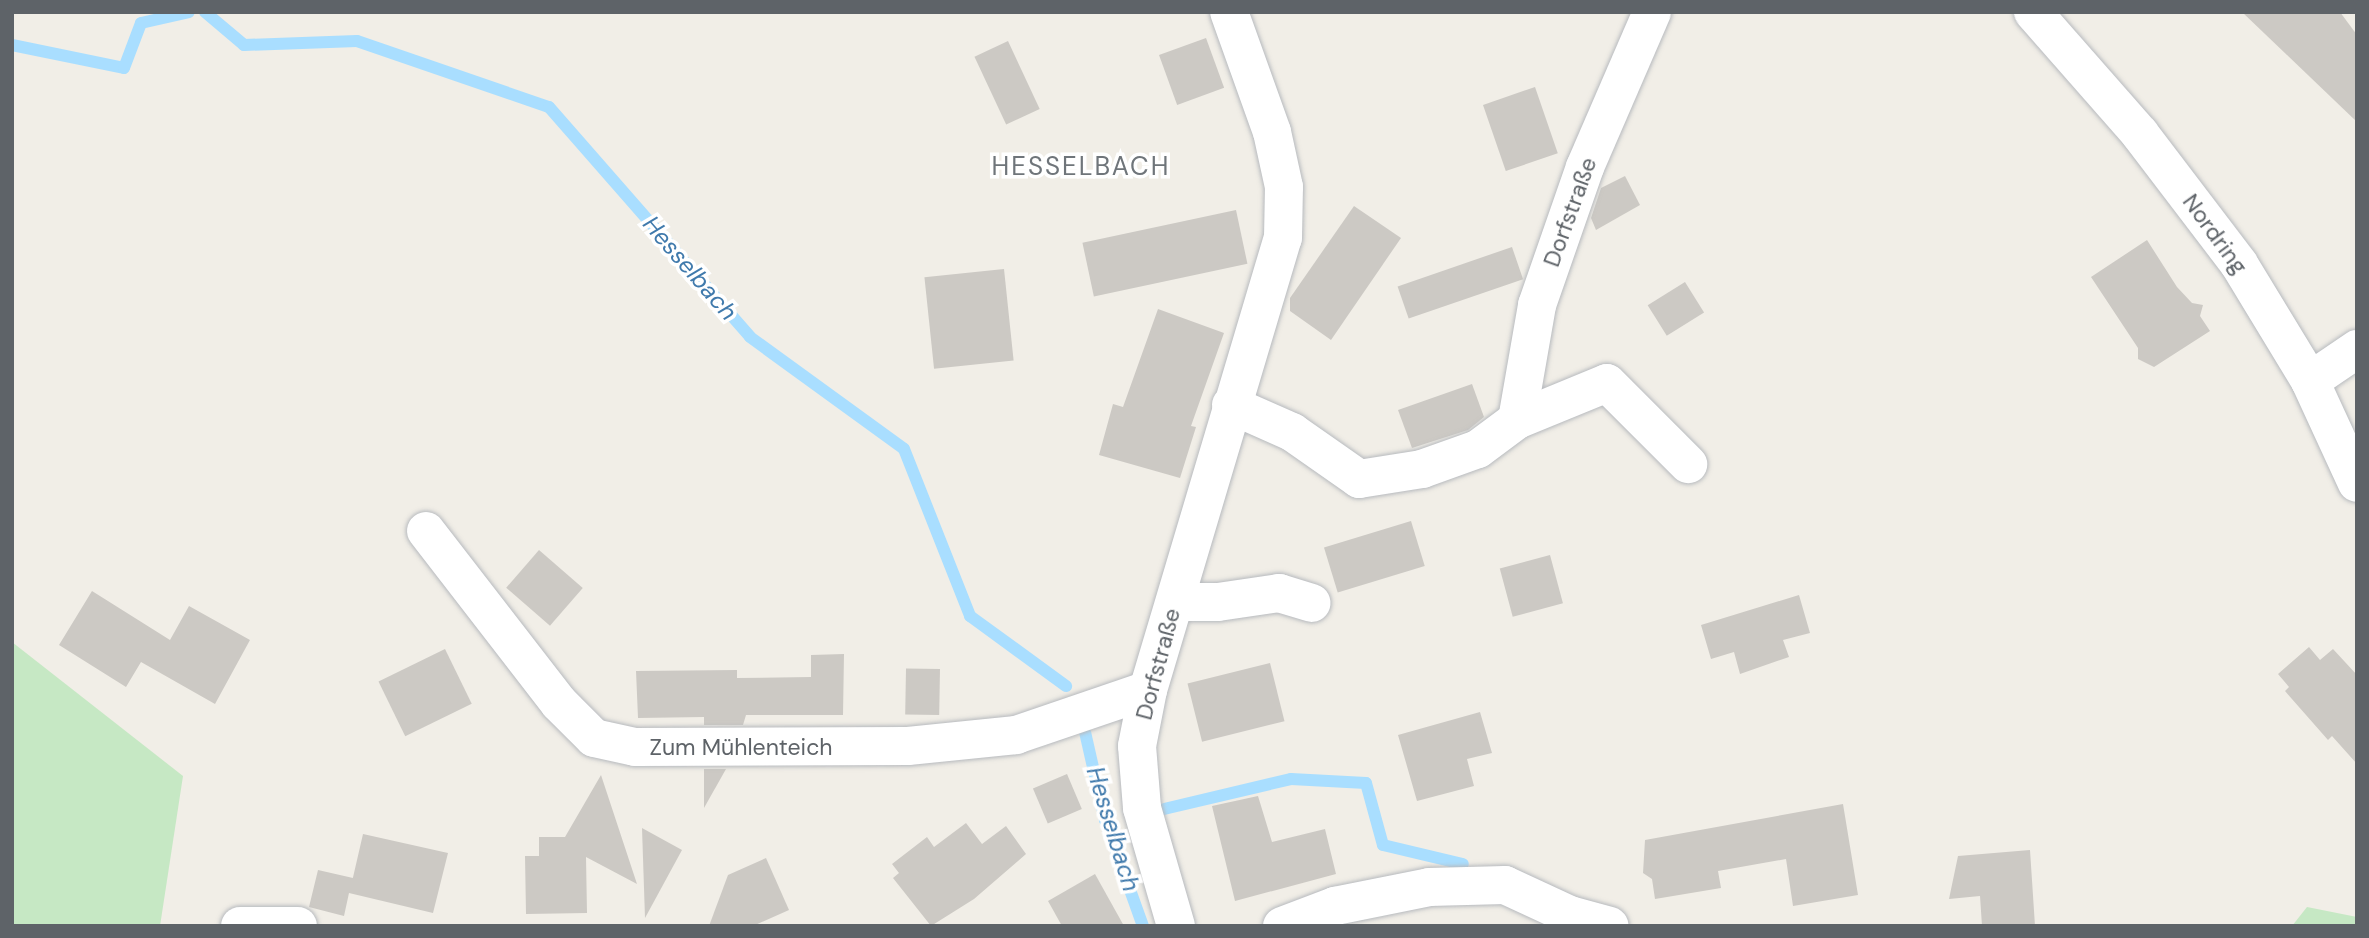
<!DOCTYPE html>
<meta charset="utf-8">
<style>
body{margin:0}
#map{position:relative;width:2369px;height:938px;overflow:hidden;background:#f1eee7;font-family:"DM Sans",sans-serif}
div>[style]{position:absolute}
.green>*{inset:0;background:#c6e8c4}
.stream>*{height:12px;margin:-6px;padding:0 6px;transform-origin:6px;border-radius:6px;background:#a9deff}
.building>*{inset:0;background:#ccc9c4;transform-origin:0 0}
.roads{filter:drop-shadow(0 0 2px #b7babe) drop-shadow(0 0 2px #b7babe)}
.minor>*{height:38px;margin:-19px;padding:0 19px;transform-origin:19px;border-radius:19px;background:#fff}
span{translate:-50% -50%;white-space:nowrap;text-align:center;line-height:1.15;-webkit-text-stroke:7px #fff;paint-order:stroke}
.street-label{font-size:23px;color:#5e6368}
.water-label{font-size:24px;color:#407aac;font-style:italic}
.quarter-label{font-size:26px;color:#6f757a;letter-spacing:2px}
.frame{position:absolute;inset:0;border:14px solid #5e6368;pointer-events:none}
</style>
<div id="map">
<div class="green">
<div style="clip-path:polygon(12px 642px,183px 776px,160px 926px,12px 926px)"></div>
<div style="clip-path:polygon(2307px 907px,2357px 917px,2357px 926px,2292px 926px)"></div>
</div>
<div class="stream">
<div style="left:205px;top:12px;width:51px;rotate:40.2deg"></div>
<div style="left:244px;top:45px;width:113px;rotate:-2deg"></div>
<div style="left:357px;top:41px;width:203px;rotate:19deg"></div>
<div style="left:549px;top:107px;width:305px;rotate:48.8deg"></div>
<div style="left:750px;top:337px;width:190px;rotate:36deg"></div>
<div style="left:904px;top:449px;width:180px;rotate:68.4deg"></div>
<div style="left:970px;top:616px;width:119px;rotate:36.1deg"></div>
<div style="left:12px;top:45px;width:114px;rotate:11.6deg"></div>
<div style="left:124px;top:68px;width:48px;rotate:-69.3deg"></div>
<div style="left:141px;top:23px;width:49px;rotate:-12.9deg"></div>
<div style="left:1085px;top:732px;width:90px;rotate:77.2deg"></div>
<div style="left:1105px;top:820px;width:113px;rotate:70.3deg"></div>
<div style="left:1164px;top:809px;width:130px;rotate:-13.3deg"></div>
<div style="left:1291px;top:779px;width:75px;rotate:3.1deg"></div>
<div style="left:1366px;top:783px;width:64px;rotate:74.7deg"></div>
<div style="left:1383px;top:845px;width:82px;rotate:13.4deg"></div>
</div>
<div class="building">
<div style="clip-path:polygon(2242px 12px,2340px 12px,2357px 35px,2357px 122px)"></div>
<div style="left:1206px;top:38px;width:53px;height:50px;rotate:70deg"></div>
<div style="left:1008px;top:41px;width:75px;height:37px;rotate:65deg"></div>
<div style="left:1535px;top:87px;width:70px;height:55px;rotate:71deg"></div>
<div style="clip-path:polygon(1625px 176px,1640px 205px,1596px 230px,1591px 218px,1601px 188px)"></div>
<div style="clip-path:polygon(1354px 206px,1401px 238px,1331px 340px,1290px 311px,1290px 298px)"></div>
<div style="left:1236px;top:210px;width:55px;height:157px;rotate:78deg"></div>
<div style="clip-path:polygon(2147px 240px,2177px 287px,2192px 303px,2203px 305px,2200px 316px,2210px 331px,2154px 367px,2138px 359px,2138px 348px,2091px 277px)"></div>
<div style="left:1512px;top:247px;width:34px;height:121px;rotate:71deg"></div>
<div style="left:1004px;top:269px;width:92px;height:80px;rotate:84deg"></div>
<div style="left:1685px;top:282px;width:36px;height:44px;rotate:58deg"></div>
<div style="clip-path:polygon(1158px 309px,1224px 333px,1191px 426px,1196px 427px,1180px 478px,1099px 455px,1113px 404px,1123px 407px)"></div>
<div style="clip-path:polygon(1472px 384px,1484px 417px,1468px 430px,1412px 448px,1398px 410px)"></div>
<div style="left:1411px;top:521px;width:47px;height:91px;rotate:73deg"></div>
<div style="left:539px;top:550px;width:58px;height:50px;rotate:41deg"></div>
<div style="left:1550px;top:555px;width:50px;height:52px;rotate:75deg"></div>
<div style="clip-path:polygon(92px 591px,170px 640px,189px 606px,250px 640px,215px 704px,141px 662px,126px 687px,59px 645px)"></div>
<div style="clip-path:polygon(1799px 595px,1810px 633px,1783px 640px,1789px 657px,1740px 674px,1734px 652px,1711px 659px,1701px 625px)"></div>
<div style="clip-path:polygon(2309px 647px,2320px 660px,2333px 649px,2357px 675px,2357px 764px,2332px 736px,2328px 740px,2285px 691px,2289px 687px,2278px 674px)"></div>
<div style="left:445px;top:649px;width:61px;height:74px;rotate:64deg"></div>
<div style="clip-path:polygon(844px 654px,843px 715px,746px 715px,743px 725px,704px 725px,704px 717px,638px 718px,636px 671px,737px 670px,737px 678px,811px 677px,811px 655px)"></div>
<div style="left:1270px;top:663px;width:60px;height:85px;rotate:76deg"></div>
<div style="left:940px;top:669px;width:46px;height:34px;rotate:91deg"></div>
<div style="clip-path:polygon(1480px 712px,1492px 753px,1467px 759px,1474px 786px,1417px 801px,1398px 735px)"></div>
<div style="clip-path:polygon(704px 769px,726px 769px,704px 808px)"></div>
<div style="left:1067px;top:774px;width:38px;height:37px;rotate:67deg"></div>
<div style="clip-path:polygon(601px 775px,637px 884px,586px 857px,587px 913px,526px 914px,525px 856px,539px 856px,539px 837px,565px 837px)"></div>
<div style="clip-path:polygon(1258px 796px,1272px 842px,1325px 829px,1336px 874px,1235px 901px,1212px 806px)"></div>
<div style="clip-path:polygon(1843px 804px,1858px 895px,1793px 906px,1786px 859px,1718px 871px,1721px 888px,1655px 899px,1652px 879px,1643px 873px,1645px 840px)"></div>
<div style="clip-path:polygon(966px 823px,982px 844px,1006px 826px,1026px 854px,974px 899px,931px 926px,893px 878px,899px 873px,892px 864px,927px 837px,934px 847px)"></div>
<div style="clip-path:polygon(642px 828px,682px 850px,645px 918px)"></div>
<div style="clip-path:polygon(363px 834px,448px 853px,433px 913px,349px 893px,344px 916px,309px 907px,318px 870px,353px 878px,351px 886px)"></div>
<div style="clip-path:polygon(2030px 850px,2035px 926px,1982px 926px,1980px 896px,1949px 899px,1958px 856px)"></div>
<div style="clip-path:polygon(766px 858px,789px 910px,753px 926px,709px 926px,728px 875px)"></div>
<div style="clip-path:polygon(1095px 874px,1124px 926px,1062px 926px,1048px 901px)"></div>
</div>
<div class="roads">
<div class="minor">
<div style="left:2033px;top:12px;width:162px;rotate:48.7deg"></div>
<div style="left:2140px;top:134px;width:163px;rotate:52.7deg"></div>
<div style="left:2239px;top:264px;width:137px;rotate:58.7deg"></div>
<div style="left:2310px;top:381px;width:112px;rotate:65.3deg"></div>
<div style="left:2310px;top:381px;width:57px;rotate:-34.2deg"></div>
<div style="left:1231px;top:405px;width:67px;rotate:23.9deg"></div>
<div style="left:1292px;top:432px;width:82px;rotate:35deg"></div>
<div style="left:1359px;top:479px;width:64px;rotate:-9deg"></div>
<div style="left:1422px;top:469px;width:59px;rotate:-19.7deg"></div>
<div style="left:1478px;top:449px;width:49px;rotate:-36.6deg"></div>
<div style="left:1517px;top:420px;width:97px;rotate:-22.3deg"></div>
<div style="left:1607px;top:383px;width:115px;rotate:45deg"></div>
<div style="left:1517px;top:420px;width:117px;rotate:-80.1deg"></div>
<div style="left:1537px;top:305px;width:146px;rotate:-70.8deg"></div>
<div style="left:1585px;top:167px;width:169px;rotate:-66.6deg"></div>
<div style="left:426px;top:531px;width:217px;rotate:52.3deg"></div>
<div style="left:559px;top:703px;width:49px;rotate:45deg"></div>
<div style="left:594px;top:738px;width:42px;rotate:12.4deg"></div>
<div style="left:635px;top:747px;width:273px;rotate:-0.2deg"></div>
<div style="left:908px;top:746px;width:109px;rotate:-5.8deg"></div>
<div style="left:1016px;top:735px;width:139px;rotate:-18.8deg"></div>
<div style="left:1175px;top:602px;width:43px"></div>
<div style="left:1218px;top:602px;width:62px;rotate:-8.4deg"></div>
<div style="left:1279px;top:593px;width:34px;rotate:17deg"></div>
<div style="left:240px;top:926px;width:58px"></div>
<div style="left:1176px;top:926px;width:123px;rotate:-106.1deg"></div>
<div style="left:1142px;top:808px;width:62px;rotate:-94.6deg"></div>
<div style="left:1137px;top:746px;width:57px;rotate:-78.9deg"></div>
<div style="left:1148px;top:690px;width:472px;rotate:-73.4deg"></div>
<div style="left:1283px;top:238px;width:51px;rotate:-88.9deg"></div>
<div style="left:1284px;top:187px;width:56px;rotate:-102.3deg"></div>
<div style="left:1272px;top:132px;width:127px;rotate:-109.7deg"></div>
<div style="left:1282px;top:926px;width:57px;rotate:-20.7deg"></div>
<div style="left:1335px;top:906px;width:96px;rotate:-11.4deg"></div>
<div style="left:1429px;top:887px;width:76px;rotate:-1.5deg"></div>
<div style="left:1505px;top:885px;width:72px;rotate:24.8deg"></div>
<div style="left:1570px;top:915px;width:41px;rotate:15.4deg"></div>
</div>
</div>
<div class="street-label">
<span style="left:1570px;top:212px;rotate:-70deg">Dorfstraße</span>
<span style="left:2215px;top:234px;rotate:54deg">Nordring</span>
<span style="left:1158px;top:664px;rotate:-75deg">Dorfstraße</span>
<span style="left:741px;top:747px">Zum Mühlenteich</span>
</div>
<div class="water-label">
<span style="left:690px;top:268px;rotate:49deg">Hesselbach</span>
<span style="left:1113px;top:829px;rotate:73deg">Hesselbach</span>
</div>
<div class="quarter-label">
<span style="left:1081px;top:167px">HESSELBACH</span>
</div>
<div class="frame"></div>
</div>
